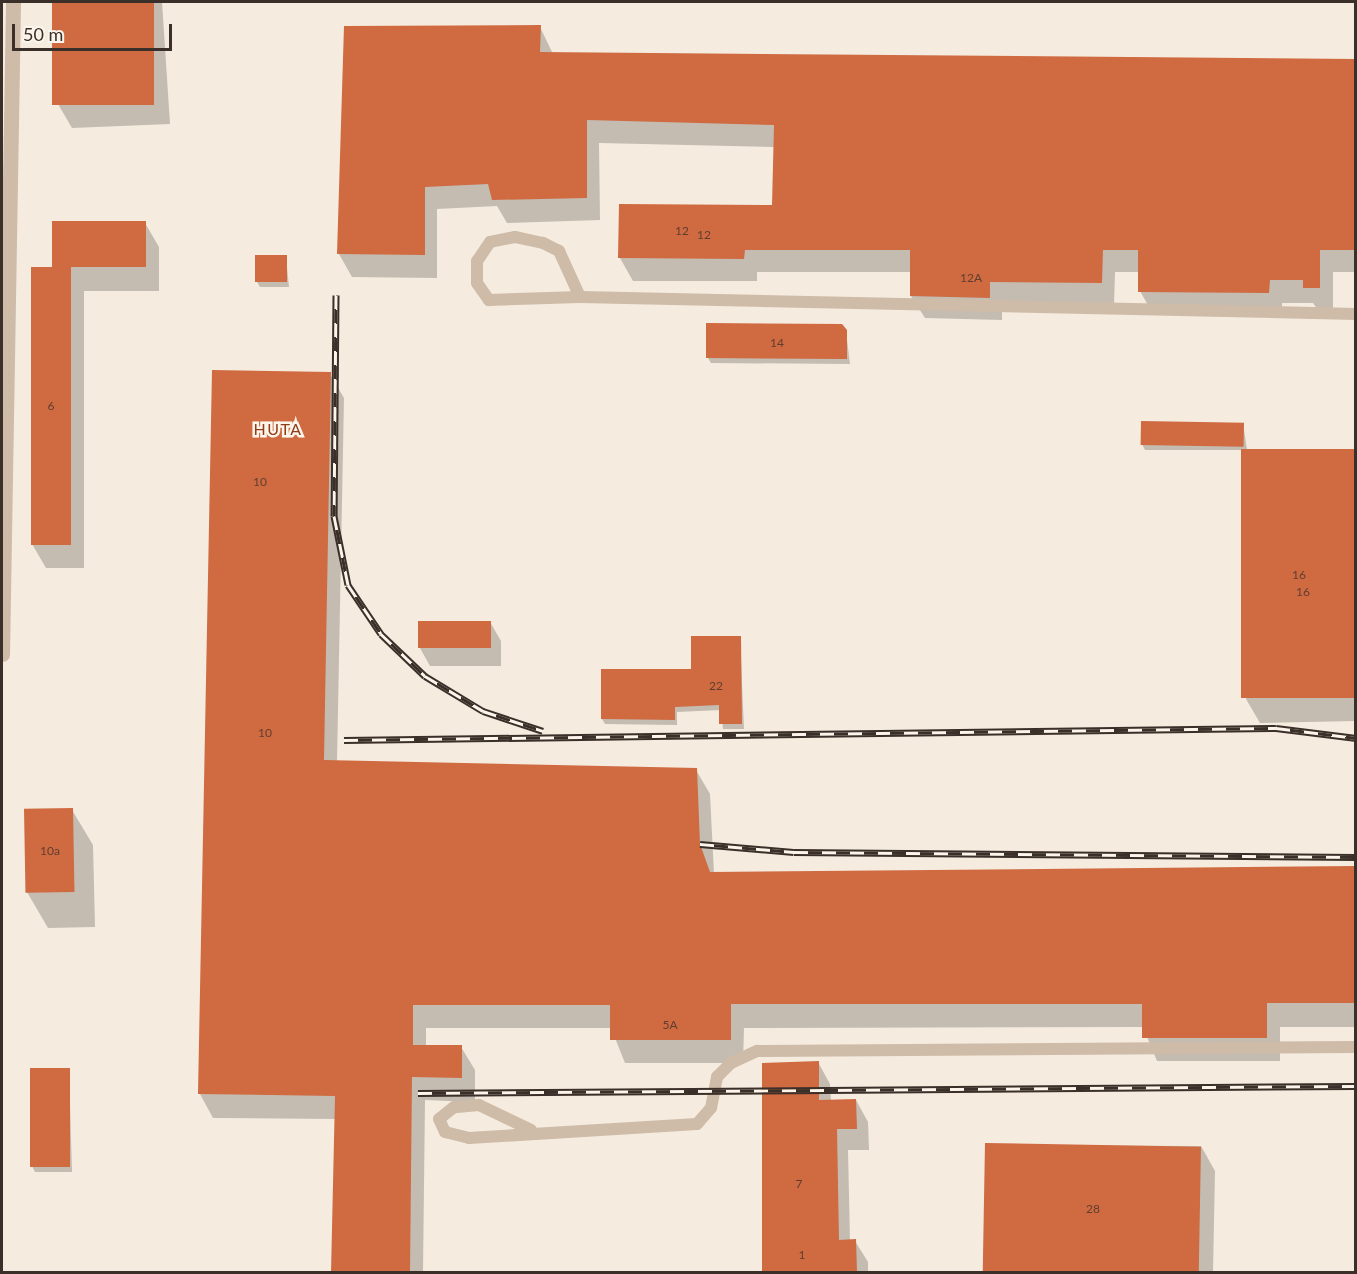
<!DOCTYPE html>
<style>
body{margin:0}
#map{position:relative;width:1357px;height:1274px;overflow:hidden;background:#f5ebde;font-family:Lato,sans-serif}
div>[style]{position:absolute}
.shadow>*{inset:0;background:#0003}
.building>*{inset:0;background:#cf6a41;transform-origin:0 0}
.service>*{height:12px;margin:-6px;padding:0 6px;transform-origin:6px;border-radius:6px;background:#cebba8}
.minor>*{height:15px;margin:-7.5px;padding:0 7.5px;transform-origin:7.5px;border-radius:7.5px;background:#cebba8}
.rail>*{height:7px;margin-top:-3.5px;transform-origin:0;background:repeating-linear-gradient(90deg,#fbf5eb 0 14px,#3b2f29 0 28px);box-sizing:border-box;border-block:2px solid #3b2f29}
span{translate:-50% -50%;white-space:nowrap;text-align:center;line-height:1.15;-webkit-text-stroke:5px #fbf5eb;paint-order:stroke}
.number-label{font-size:12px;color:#603e2f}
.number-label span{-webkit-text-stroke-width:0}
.neighbourhood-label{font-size:16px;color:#903c1b;letter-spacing:1.5px}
.frame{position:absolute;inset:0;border:3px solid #3b2f29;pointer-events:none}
.scale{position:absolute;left:12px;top:24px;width:160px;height:27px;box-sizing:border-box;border:3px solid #3b2f29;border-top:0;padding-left:8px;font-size:18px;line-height:21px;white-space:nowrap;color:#3b2f29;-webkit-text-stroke:4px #fbf5eb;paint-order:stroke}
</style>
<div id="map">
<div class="shadow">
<div style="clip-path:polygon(54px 2px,162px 2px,170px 124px,72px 128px,58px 104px)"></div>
<div style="clip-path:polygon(540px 27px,553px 54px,1354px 61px,1356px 272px,1333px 272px,1333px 310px,1318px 310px,1313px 303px,1282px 303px,1282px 315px,1153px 314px,1140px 291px,1140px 272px,1115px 272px,1114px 305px,1002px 305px,1002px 320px,925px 318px,911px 296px,911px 272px,757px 272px,757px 281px,633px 281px,620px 258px,620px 206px,774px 207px,775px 147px,599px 143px,600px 220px,507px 223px,497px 206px,437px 209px,437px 278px,352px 277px,339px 254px)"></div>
<div style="clip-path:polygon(145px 223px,159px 247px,159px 291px,84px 291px,84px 568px,46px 568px,32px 544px,54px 268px)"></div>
<div style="clip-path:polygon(286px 257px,289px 287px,260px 287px,257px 282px)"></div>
<div style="clip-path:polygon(846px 331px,850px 364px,711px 363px,708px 358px)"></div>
<div style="clip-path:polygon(330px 374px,344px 398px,337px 762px,696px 770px,710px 794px,714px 874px,1356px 867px,1356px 1027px,1280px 1027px,1280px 1061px,1157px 1061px,1143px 1027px,744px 1028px,743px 1063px,625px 1063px,611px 1028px,426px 1028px,426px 1046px,461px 1047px,475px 1070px,475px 1102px,425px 1100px,423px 1272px,332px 1272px,336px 1119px,213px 1118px,200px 1094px)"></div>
<div style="clip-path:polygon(1243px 423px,1247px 450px,1145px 450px,1142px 444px)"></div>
<div style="clip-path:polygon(1356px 452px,1356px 721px,1260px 723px,1246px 699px)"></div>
<div style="clip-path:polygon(490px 622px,501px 641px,501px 666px,430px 666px,420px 648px)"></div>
<div style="clip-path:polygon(740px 637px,744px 729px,723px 729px,721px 710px,677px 712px,677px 725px,605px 724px,602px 719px,693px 670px)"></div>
<div style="clip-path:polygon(72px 810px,93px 845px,95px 927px,48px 928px,27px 892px)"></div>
<div style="clip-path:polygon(818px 1062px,830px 1084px,831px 1101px,856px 1100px,868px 1122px,869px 1150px,848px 1150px,850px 1241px,855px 1241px,868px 1262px,868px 1272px,765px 1272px,763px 1064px)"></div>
<div style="clip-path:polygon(69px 1069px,72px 1172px,35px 1172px,32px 1166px)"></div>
<div style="clip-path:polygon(987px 1145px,1201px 1146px,1215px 1171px,1213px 1272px,985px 1272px)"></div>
</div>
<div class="building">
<div style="left:52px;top:2px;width:102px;height:103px"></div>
<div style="clip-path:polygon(541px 25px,540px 52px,1355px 59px,1355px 250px,1320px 250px,1320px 288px,1303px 288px,1303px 280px,1270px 280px,1269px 293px,1138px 292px,1138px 250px,1103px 250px,1102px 283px,990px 282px,990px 298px,910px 296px,910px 250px,745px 250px,744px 259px,618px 258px,619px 204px,772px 205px,774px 125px,587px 120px,587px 198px,492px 200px,488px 184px,425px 187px,425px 255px,337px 254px,344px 26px)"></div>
<div style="clip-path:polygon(52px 221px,146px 221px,146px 267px,71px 267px,71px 545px,31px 545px,31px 267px,52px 267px)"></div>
<div style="left:255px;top:255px;width:32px;height:27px"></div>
<div style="clip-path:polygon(706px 323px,842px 324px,847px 330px,847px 359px,706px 358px)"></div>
<div style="clip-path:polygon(212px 370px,331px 372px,324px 760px,697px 768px,700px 844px,710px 872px,1356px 866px,1356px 1003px,1267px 1003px,1267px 1038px,1142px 1038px,1142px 1004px,731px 1004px,731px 1040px,610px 1040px,610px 1005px,413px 1005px,413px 1045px,462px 1045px,462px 1078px,412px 1077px,410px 1272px,331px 1272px,335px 1096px,198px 1094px)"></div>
<div style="left:1141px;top:421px;width:103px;height:24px;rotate:1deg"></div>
<div style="left:1356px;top:449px;width:249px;height:115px;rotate:90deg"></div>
<div style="left:418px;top:621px;width:73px;height:27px"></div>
<div style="clip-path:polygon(691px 636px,741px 636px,742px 724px,719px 724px,719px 705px,675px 707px,675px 720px,601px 719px,601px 669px,691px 669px)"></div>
<div style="left:73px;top:808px;width:84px;height:49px;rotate:89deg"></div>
<div style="clip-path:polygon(819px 1061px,819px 1100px,856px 1099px,857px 1129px,837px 1129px,839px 1240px,856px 1239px,857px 1272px,762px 1272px,762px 1063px)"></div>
<div style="left:30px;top:1068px;width:40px;height:99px"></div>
<div style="left:985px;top:1143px;width:216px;height:129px;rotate:1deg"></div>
</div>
<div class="service">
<div style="left:580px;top:297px;width:51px;rotate:-114.5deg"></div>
<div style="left:559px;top:251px;width:18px;rotate:-153deg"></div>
<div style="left:543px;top:243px;width:29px;rotate:-168deg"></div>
<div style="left:515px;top:237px;width:25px;rotate:169deg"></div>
<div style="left:490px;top:242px;width:23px;rotate:124deg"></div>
<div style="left:477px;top:261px;width:22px;rotate:90deg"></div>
<div style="left:477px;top:283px;width:21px;rotate:55deg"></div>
<div style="left:489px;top:300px;width:91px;rotate:-1.9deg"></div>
<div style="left:580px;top:297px;width:776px;rotate:1.25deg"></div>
<div style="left:531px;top:1130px;width:58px;rotate:-154.3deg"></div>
<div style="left:479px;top:1105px;width:25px;rotate:175deg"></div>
<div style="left:454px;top:1107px;width:19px;rotate:141deg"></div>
<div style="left:439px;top:1119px;width:14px;rotate:65deg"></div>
<div style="left:445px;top:1132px;width:25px;rotate:14deg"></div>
<div style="left:469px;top:1138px;width:228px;rotate:-3.5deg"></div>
<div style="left:697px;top:1124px;width:21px;rotate:-49deg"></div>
<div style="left:711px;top:1108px;width:32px;rotate:-79deg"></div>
<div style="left:717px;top:1077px;width:20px;rotate:-45deg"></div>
<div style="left:731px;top:1063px;width:29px;rotate:-25deg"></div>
<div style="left:757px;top:1051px;width:599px;rotate:-0.38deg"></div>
</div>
<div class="minor">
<div style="left:2px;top:654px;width:652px;rotate:-89.03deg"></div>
</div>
<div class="rail">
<div style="left:336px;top:295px;width:221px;rotate:90.5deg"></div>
<div style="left:334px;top:516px;width:70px;rotate:78.5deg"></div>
<div style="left:348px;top:585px;width:59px;rotate:56deg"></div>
<div style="left:381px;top:634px;width:61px;rotate:43.7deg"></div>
<div style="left:425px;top:676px;width:68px;rotate:31.1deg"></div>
<div style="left:483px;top:711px;width:63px;rotate:18.4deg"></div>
<div style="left:344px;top:740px;width:932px;rotate:-0.74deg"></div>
<div style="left:1276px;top:728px;width:81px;rotate:7.1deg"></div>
<div style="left:700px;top:844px;width:94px;rotate:4.9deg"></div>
<div style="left:794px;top:852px;width:562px;rotate:0.51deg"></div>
<div style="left:418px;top:1093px;width:938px;rotate:-0.43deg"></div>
</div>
<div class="number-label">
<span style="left:682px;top:231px">12</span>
<span style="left:704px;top:235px">12</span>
<span style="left:971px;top:278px">12A</span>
<span style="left:777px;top:343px">14</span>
<span style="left:51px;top:406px">6</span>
<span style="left:260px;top:482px">10</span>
<span style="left:1299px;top:575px">16</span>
<span style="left:1303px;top:592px">16</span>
<span style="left:716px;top:686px">22</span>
<span style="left:265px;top:733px">10</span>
<span style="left:50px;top:851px">10a</span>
<span style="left:670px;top:1025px">5A</span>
<span style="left:799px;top:1184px">7</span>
<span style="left:1093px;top:1209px">28</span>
<span style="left:802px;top:1255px">1</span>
</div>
<div class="neighbourhood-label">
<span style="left:278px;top:429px">HUTA</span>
</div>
<div class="frame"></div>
<div class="scale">50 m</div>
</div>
